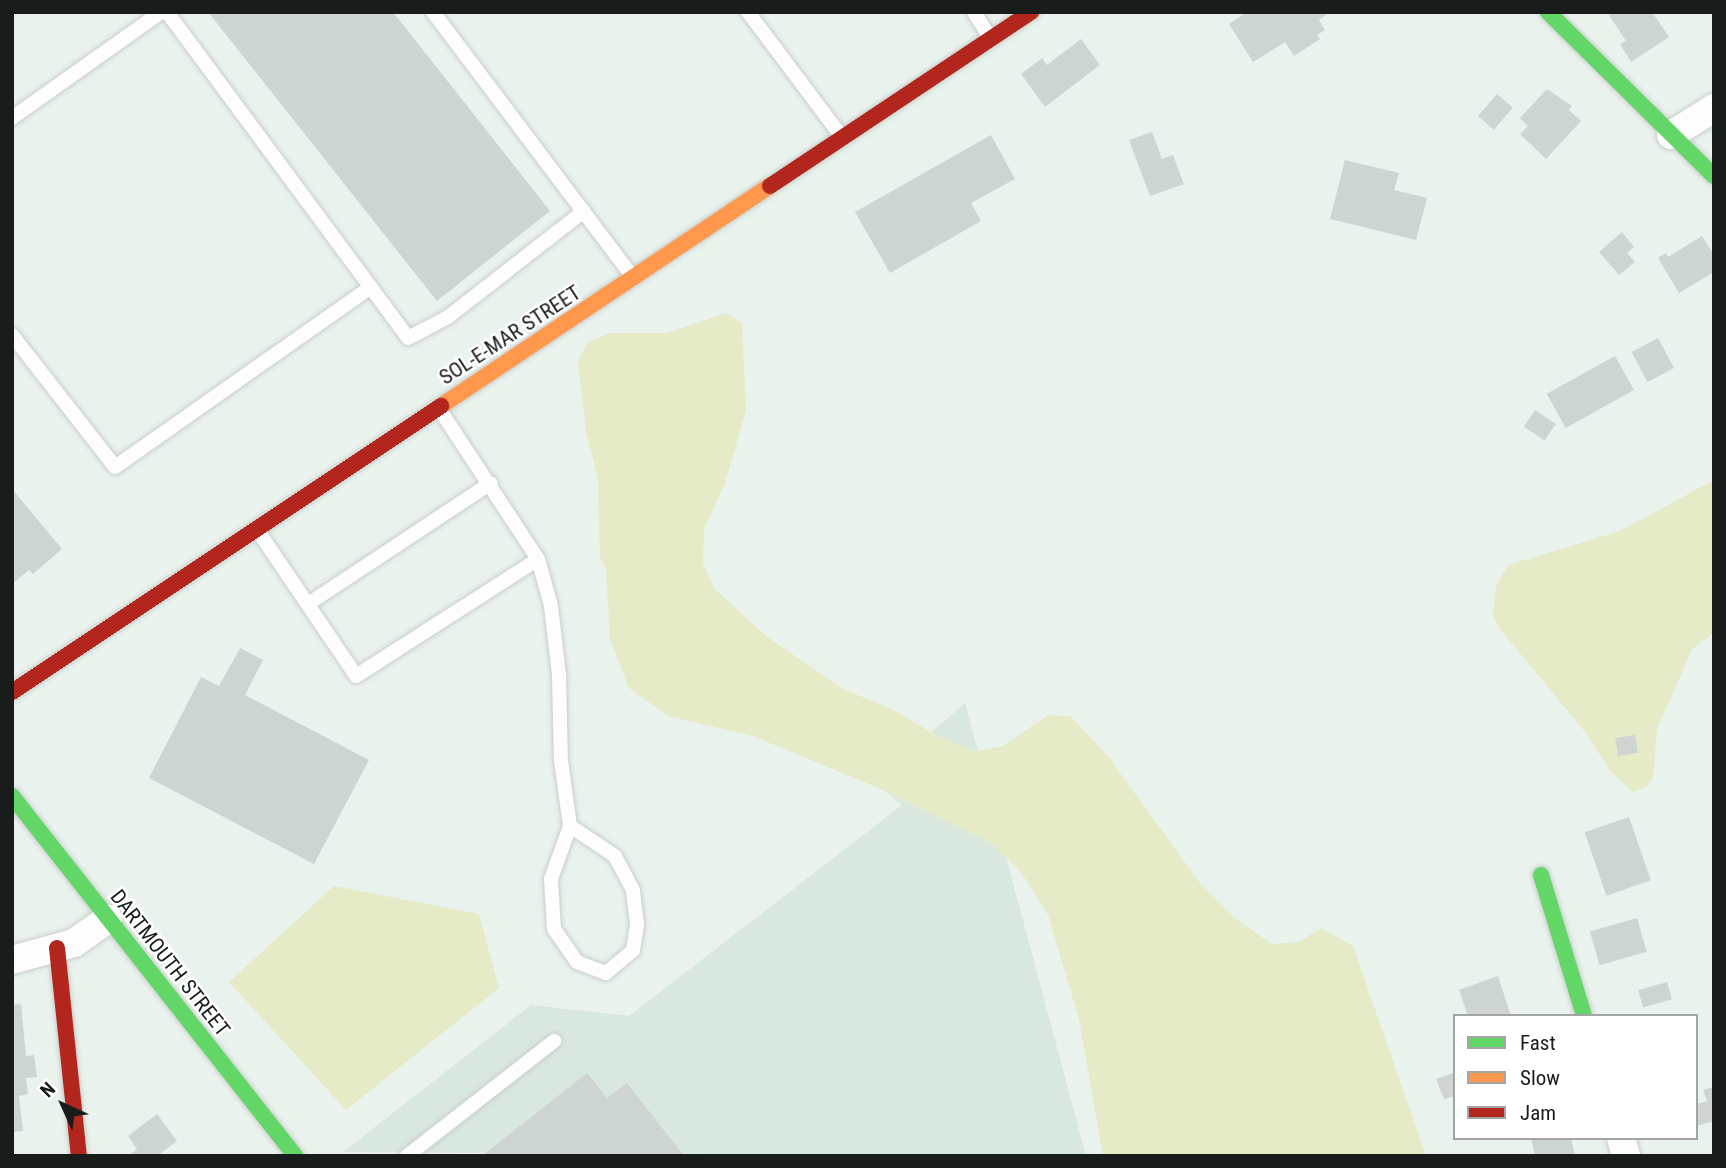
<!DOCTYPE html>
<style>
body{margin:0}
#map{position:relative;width:1726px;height:1168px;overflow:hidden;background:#eaf2ed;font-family:"Roboto Condensed",sans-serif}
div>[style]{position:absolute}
.built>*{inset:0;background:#d8e8df}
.green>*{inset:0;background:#e4ebc6}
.building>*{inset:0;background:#cdd4d2;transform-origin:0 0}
.roads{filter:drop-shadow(0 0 2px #c8ceca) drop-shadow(0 0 2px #c8ceca)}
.lane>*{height:14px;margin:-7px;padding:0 7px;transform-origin:7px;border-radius:7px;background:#fcfdfc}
.street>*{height:28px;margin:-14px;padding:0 14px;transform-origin:14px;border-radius:14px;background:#fcfdfc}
.fast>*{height:16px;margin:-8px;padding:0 8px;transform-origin:8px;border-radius:8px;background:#63d668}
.slow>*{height:16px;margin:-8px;padding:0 8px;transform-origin:8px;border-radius:8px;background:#ff974d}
.jam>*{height:16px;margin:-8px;padding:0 8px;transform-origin:8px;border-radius:8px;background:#b3261e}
span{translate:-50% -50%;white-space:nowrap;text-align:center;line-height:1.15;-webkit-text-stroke:5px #fff;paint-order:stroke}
.street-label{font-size:21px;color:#181d1b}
.frame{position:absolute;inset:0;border:14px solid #181d1b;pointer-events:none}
.legend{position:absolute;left:1453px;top:1014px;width:245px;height:126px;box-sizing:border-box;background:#fff;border:2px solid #a3a5a4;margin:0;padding:9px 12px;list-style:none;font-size:21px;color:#181d1b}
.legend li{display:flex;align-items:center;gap:14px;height:35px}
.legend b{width:35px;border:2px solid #a3a5a4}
.north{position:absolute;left:28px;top:1070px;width:70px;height:70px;-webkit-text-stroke:5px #fff;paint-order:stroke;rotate:315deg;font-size:19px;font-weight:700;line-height:28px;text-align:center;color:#181d1b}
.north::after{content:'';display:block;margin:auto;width:24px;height:32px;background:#181d1b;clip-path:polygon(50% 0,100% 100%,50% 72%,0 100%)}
</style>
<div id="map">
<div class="built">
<div style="clip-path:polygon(965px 703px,1086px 1156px,343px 1152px,531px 1005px,629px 1016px,902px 805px,874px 782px)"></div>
</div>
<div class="green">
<div style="clip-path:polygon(726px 313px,742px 323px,746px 410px,725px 483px,704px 529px,703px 563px,715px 589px,766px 636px,843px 689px,894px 710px,937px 736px,977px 751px,1003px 746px,1048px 715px,1070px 716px,1107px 755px,1200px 883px,1236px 919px,1272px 944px,1299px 942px,1321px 928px,1353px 946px,1426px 1156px,1103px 1156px,1079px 1019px,1048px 915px,1023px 875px,992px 844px,883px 790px,753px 736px,668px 716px,629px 688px,610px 639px,606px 569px,600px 557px,598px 478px,586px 432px,578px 361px,587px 343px,609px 333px,667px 333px)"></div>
<div style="clip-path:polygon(1714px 480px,1714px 633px,1692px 649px,1657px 729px,1653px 778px,1645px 788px,1633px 792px,1610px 771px,1586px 733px,1499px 628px,1493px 615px,1496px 586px,1508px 565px,1620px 531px)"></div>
<div style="clip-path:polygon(334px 886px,479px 914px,499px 988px,346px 1110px,229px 982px)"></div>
</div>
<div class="building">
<div style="clip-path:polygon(208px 12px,393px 12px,550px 211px,437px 301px)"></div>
<div style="clip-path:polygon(1247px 12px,1330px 12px,1319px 20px,1325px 30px,1317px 35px,1320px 39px,1294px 56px,1285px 42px,1253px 62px,1229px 24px)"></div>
<div style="clip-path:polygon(1607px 12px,1652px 12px,1669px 37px,1631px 62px,1620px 44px,1626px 41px)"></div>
<div style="clip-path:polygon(1081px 39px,1100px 65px,1045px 107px,1021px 74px,1042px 58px,1047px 65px)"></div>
<div style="clip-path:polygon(1547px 89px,1572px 106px,1569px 110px,1581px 121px,1546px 159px,1520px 134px,1528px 126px,1520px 118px)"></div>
<div style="left:1497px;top:94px;width:21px;height:29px;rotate:41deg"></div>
<div style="clip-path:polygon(1152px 132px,1162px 159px,1173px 155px,1184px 184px,1150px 196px,1129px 140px)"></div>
<div style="clip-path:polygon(991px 135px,1015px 179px,971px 203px,981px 221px,890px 273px,855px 212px)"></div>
<div style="clip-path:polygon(1345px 160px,1399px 173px,1394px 190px,1427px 198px,1416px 240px,1330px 219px)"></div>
<div style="clip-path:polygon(1622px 232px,1634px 247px,1627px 253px,1635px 262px,1619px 275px,1599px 252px)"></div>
<div style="clip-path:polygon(1702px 236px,1714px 255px,1714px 272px,1679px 293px,1658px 258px,1666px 253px,1668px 257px)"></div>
<div style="left:1658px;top:338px;width:34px;height:30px;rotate:62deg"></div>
<div style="left:1615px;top:356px;width:39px;height:78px;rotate:61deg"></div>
<div style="left:1535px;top:410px;width:25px;height:20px;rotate:34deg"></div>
<div style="clip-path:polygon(12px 489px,62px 549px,33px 574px,29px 570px,12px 584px)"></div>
<div style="clip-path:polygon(240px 648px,263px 660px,245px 695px,369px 760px,314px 864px,149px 778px,201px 677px,219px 686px)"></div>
<div style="left:1635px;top:735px;width:18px;height:20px;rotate:81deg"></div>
<div style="left:1629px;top:817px;width:67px;height:47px;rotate:71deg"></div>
<div style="left:1637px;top:918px;width:35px;height:49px;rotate:74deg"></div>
<div style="clip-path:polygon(1498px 976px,1511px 1016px,1468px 1016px,1459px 990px)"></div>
<div style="left:1667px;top:982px;width:18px;height:30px;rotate:74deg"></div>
<div style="clip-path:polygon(21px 1004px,26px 1056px,34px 1055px,37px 1077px,26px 1078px,28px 1094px,19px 1096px,23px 1131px,12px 1132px,12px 1005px)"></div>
<div style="clip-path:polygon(587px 1073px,607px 1098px,627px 1083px,684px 1156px,482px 1156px)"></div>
<div style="clip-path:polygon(1454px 1073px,1455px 1096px,1444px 1099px,1436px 1079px)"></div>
<div style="clip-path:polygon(1714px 1087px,1714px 1121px,1696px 1126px,1696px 1104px,1707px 1101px,1703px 1090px)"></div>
<div style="clip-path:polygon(157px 1114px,177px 1141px,157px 1156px,129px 1156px,137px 1149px,128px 1136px)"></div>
<div style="clip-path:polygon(1531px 1138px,1571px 1138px,1575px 1156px,1535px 1156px)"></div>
</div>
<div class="roads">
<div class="lane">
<div style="left:167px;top:12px;width:405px;rotate:53.5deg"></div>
<div style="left:408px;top:338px;width:45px;rotate:-27.7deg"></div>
<div style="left:448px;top:317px;width:172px;rotate:-37.9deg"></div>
<div style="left:433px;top:12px;width:332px;rotate:53deg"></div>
<div style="left:748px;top:12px;width:156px;rotate:53.1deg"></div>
<div style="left:974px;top:12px;width:31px;rotate:58deg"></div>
<div style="left:12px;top:118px;width:183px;rotate:-35.4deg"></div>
<div style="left:12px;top:335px;width:167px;rotate:52deg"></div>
<div style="left:115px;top:467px;width:312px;rotate:-35.1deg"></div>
<div style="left:440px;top:410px;width:178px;rotate:56.7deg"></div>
<div style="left:538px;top:559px;width:49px;rotate:74.5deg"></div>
<div style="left:551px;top:606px;width:69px;rotate:83.4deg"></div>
<div style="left:559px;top:675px;width:86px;rotate:88.7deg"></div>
<div style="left:561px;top:761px;width:66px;rotate:82.1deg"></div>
<div style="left:570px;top:826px;width:56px;rotate:109.7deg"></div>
<div style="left:551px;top:879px;width:50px;rotate:86.6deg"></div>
<div style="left:554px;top:929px;width:40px;rotate:55.1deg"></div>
<div style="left:577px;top:962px;width:31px;rotate:21deg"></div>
<div style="left:606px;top:973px;width:35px;rotate:-40deg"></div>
<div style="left:633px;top:950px;width:26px;rotate:-81deg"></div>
<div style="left:637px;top:924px;width:34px;rotate:-97deg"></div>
<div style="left:633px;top:890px;width:38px;rotate:-118deg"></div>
<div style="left:615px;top:856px;width:54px;rotate:-146.3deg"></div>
<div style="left:258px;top:531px;width:175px;rotate:55.9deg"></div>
<div style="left:356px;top:676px;width:216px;rotate:-32.7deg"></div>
<div style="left:308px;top:604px;width:219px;rotate:-33.5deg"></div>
<div style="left:407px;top:1156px;width:187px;rotate:-38deg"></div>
</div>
<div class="street">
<div style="left:1671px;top:135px;width:51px;rotate:-32.1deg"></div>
<div style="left:12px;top:960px;width:64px;rotate:-15.3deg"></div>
<div style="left:74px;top:943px;width:42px;rotate:-35.2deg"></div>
<div style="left:1621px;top:1138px;width:19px;rotate:74deg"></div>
</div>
<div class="fast">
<div style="left:1548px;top:12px;width:233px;rotate:44.7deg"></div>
<div style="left:12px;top:796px;width:458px;rotate:51.8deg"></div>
<div style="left:1541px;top:875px;width:147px;rotate:73deg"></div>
</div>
<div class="slow">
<div style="left:441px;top:406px;width:396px;rotate:-33.8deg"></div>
</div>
<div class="jam">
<div style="left:770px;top:186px;width:314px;rotate:-33.7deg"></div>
<div style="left:12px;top:692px;width:516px;rotate:-33.69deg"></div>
<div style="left:57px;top:948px;width:209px;rotate:84deg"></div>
</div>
</div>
<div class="street-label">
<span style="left:510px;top:335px;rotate:-33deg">SOL-E-MAR STREET</span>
<span style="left:170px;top:963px;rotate:52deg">DARTMOUTH STREET</span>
</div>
<div class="frame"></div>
<ul class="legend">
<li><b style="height:9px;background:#63d668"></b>Fast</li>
<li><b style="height:9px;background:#ff974d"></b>Slow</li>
<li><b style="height:9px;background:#b3261e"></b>Jam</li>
</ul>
<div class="north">N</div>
</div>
